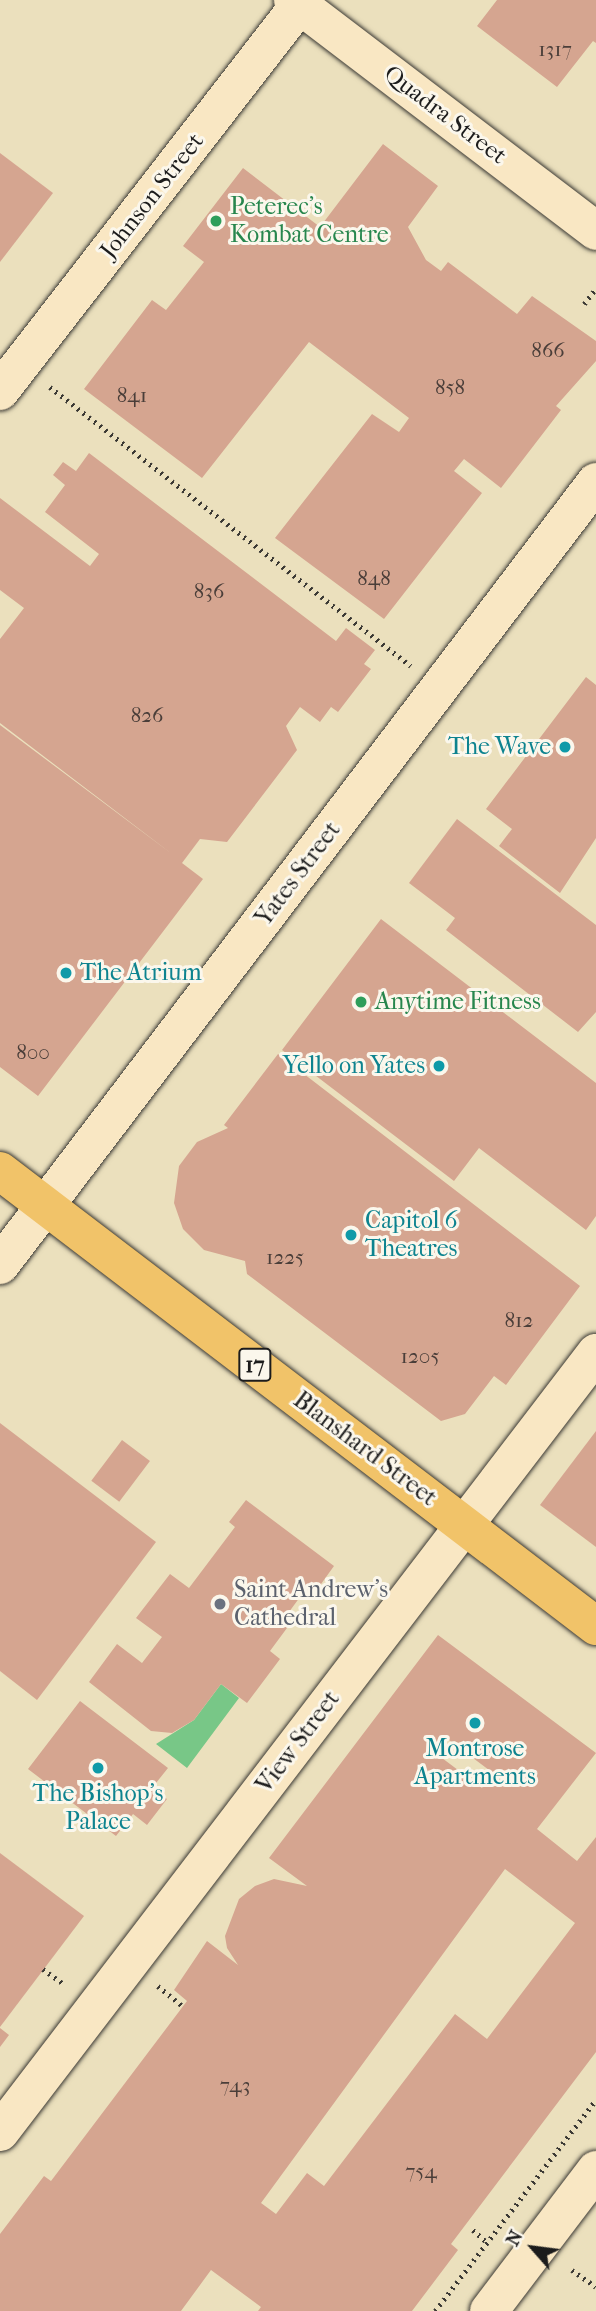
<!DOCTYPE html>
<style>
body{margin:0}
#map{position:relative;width:596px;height:2311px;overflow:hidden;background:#ebe0bd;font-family:"IM FELL French Canon",serif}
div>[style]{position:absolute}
.green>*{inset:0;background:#78c787}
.building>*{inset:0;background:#d5a590;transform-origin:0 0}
.path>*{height:4.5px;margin-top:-2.25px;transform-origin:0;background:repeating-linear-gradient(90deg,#3b3934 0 2px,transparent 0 7px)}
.roads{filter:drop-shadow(0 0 2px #3b3934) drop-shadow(0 0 2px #3b3934)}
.secondary>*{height:38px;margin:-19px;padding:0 19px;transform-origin:19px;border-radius:19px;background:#f9e7c3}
.primary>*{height:38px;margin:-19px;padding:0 19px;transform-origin:19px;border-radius:19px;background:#f1c369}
.dots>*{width:19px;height:19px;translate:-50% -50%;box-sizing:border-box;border:4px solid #fbf7ec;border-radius:50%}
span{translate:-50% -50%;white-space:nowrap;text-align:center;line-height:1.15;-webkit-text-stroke:6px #fbf7ec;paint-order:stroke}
.number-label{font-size:21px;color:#4a3e39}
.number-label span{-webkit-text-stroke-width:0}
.shield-label span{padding:2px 5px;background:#fbf7ec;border:2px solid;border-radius:5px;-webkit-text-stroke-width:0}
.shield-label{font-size:23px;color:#1c1c1c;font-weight:700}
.street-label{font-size:24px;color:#1c1c1c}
.leisure-label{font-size:24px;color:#27864d}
.left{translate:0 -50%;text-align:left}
.culture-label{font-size:24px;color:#0d838f}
.right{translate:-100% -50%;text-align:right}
.worship-label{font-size:24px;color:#5b616d}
.north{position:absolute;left:498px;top:2213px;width:70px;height:70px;-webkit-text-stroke:5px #fbf7ec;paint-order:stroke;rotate:298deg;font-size:19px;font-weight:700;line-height:28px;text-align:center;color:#1c1c1c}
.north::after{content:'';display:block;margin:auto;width:24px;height:32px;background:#1c1c1c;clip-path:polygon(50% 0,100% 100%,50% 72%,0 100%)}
</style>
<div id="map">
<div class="green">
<div style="clip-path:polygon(221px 1684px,239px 1698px,187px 1768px,156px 1744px,194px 1720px)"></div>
</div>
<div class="building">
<div style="clip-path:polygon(497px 0,596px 0,596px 43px,593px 41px,557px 87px,477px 26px)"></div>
<div style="clip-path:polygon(383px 144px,438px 186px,408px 227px,426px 260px,441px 271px,448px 262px,517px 314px,532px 296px,596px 341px,596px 361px,556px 406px,561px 410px,501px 488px,464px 459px,454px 471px,482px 493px,384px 619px,275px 538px,372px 414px,399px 432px,409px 418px,309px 342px,202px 478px,84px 389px,152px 300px,166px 310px,204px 262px,183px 246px,243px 168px,320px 227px)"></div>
<div style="clip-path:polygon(0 153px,53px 193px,0 262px)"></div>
<div style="clip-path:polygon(89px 453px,336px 641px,346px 628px,375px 650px,364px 664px,371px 669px,338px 712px,331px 707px,320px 722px,300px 707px,286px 726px,297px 750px,227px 842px,200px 839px,182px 863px,203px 879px,38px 1096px,0 1067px,0 725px,172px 854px,0 723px,0 639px,24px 608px,0 590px,0 498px,90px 566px,99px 554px,45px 512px,65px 485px,53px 475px,63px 462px,76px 471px)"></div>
<div style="clip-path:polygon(586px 677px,596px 685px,596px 838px,560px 893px,499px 846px,512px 829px,486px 809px)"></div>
<div style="clip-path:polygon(457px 819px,596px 925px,596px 1012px,578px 1032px,446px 930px,455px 918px,409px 883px)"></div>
<div style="clip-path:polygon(381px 919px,596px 1083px,596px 1216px,586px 1230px,479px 1148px,454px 1181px,282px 1050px)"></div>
<div style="clip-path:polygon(278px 1054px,580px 1286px,506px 1385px,494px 1376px,465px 1414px,441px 1421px,247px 1274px,245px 1261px,204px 1250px,183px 1229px,174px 1203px,179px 1166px,197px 1142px,228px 1128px,224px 1125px)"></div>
<div style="clip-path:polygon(0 1423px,156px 1542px,37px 1700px,0 1671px)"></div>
<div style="clip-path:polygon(596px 1431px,596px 1547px,540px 1505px)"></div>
<div style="left:122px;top:1440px;width:35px;height:51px;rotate:37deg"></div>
<div style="clip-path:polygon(246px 1500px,334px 1566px,316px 1591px,308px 1586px,281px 1623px,287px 1628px,270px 1651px,280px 1659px,247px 1703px,221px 1684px,194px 1720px,172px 1733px,151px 1731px,89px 1682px,117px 1644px,142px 1663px,162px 1637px,136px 1618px,170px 1574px,189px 1588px,235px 1527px,229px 1522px)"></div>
<div style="clip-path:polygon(evenodd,438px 1635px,596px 1753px,537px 1829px,577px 1861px,596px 1837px,596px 2052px,451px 2244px,458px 2250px,412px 2311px,258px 2311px,261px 2307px,211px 2270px,181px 2311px,0 2311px,0 2234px,44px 2176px,51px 2181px,187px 2001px,174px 1990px,207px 1941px,238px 1965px,227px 1948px,225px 1936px,239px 1899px,255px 1886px,274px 1879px,307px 1886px,269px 1858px,438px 1635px,445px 1737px,493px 1773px,482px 1788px,434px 1752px,445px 1737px,438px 1635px,505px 1869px,575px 1923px,487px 2039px,455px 2014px,324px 2186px,307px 2173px,276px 2214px,261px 2203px,505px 1869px)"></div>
<div style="clip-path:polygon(80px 1701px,168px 1768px,152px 1788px,167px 1799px,147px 1825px,133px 1814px,116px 1836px,28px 1769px)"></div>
<div style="clip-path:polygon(0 1853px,84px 1916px,0 2027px)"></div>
<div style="clip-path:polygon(0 2028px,9px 2035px,0 2047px)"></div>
</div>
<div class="path">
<div style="left:584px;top:304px;width:20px;rotate:-53deg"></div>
<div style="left:50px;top:387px;width:456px;rotate:37.7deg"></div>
<div style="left:43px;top:1969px;width:24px;rotate:36deg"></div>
<div style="left:158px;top:1986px;width:32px;rotate:39deg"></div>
<div style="left:473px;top:2230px;width:20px;rotate:41deg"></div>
<div style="left:572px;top:2270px;width:29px;rotate:35deg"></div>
<div style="left:435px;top:2311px;width:265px;rotate:-52.7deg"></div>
</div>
<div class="roads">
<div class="secondary">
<div style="left:293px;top:0;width:381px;rotate:37.3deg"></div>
<div style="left:0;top:391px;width:495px;rotate:-52.2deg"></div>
<div style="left:0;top:1265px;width:984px;rotate:-52.72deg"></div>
<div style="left:0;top:2132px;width:981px;rotate:-52.58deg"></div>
<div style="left:489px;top:2311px;width:177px;rotate:-52.8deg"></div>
</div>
<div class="primary">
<div style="left:0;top:1171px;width:750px;rotate:37.36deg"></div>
</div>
</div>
<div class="dots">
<div style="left:216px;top:221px;background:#2e9e5b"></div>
<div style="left:565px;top:747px;background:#0f9aa8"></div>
<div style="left:66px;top:973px;background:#0f9aa8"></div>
<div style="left:361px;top:1002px;background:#2e9e5b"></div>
<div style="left:439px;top:1066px;background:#0f9aa8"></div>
<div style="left:351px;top:1235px;background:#0f9aa8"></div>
<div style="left:220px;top:1604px;background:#6b7280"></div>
<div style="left:475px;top:1723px;background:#0f9aa8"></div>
<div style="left:98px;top:1768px;background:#0f9aa8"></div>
</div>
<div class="number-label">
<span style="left:555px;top:49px">1317</span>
<span style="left:548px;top:350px">866</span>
<span style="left:450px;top:387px">858</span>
<span style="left:132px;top:395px">841</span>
<span style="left:374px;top:578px">848</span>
<span style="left:209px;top:591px">836</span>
<span style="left:147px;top:715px">826</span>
<span style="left:33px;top:1052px">800</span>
<span style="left:285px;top:1257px">1225</span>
<span style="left:519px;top:1320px">812</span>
<span style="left:420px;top:1356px">1205</span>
<span style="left:235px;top:2085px">743</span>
<span style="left:421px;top:2171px">754</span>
</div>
<div class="shield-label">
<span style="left:255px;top:1365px">17</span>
</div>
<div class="street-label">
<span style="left:445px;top:115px;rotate:37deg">Quadra Street</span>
<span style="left:152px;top:196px;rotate:-52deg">Johnson Street</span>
<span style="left:298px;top:874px;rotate:-53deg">Yates Street</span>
<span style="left:365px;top:1449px;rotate:37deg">Blanshard Street</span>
<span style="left:298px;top:1742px;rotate:-53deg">View Street</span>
</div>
<div class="leisure-label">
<span class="left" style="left:230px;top:221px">Peterec's<br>Kombat Centre</span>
<span class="left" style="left:375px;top:1002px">Anytime Fitness</span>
</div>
<div class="culture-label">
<span class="right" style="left:551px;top:747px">The Wave</span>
<span class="left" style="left:80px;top:973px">The Atrium</span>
<span class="right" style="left:425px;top:1066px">Yello on Yates</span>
<span class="left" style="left:365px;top:1235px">Capitol 6<br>Theatres</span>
<span style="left:475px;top:1763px">Montrose<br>Apartments</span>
<span style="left:98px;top:1808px">The Bishop's<br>Palace</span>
</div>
<div class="worship-label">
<span class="left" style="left:234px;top:1604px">Saint Andrew's<br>Cathedral</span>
</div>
<div class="north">N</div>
</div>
